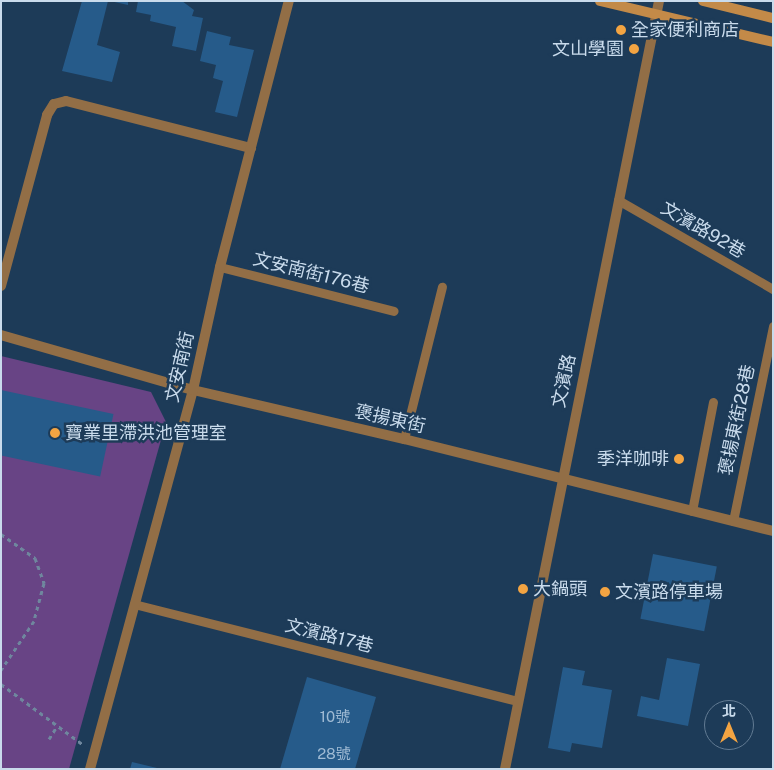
<!DOCTYPE html>
<meta charset="utf-8">
<style>
body{margin:0}
#map{position:relative;width:774px;height:770px;overflow:hidden;background:#1d3b58;font-family:"Public Sans","Noto Sans TC",sans-serif}
div>[style]{position:absolute}
.green>*{inset:0;background:#684485}
.building>*{inset:0;background:#265b8a;transform-origin:0 0}
.path>*{height:3px;margin-top:-1.5px;transform-origin:0;background:repeating-linear-gradient(90deg,#6f879e 0 4px,transparent 0 8px)}
.lane>*{height:9px;margin:-4.5px;padding:0 4.5px;transform-origin:4.5px;border-radius:4.5px;background:#926e46}
.street>*{height:10px;margin:-5px;padding:0 5px;transform-origin:5px;border-radius:5px;background:#926e46}
.secondary>*{height:10px;margin:-5px;padding:0 5px;transform-origin:5px;border-radius:5px;background:#c38a48}
.dots>*{width:14px;height:14px;translate:-50% -50%;box-sizing:border-box;border:2px solid #1d3b58;border-radius:50%}
span{translate:-50% -50%;white-space:nowrap;text-align:center;line-height:1.15;-webkit-text-stroke:5px #1d3b58;paint-order:stroke}
.number-label{font-size:15px;color:#a0bbd4}
.number-label span{-webkit-text-stroke-width:0}
.poi-label{font-size:18px;color:#c9dbec}
.left{translate:0 -50%;text-align:left}
.right{translate:-100% -50%;text-align:right}
.street-label{font-size:18px;color:#c9dbec}
.frame{position:absolute;inset:0;border:2px solid #c9dbec;pointer-events:none}
.north{position:absolute;left:704px;top:700px;width:50px;height:50px;box-sizing:border-box;background:#1d3b58;border:1px solid #627b93;border-radius:50%;rotate:0deg;font-size:14px;font-weight:700;line-height:20px;text-align:center;color:#c9dbec}
.north::after{content:'';display:block;margin:auto;width:18px;height:22px;background:#f3a442;clip-path:polygon(50% 0,100% 100%,50% 72%,0 100%)}
</style>
<div id="map">
<div class="green">
<div style="clip-path:polygon(1px 356px,151px 392px,166px 422px,69px 769px,1px 769px)"></div>
</div>
<div class="building">
<div style="clip-path:polygon(82px 1px,108px 1px,97px 45px,120px 52px,112px 82px,62px 71px)"></div>
<div style="clip-path:polygon(110px 1px,128px 1px,128px 5px)"></div>
<div style="clip-path:polygon(138px 1px,182px 1px,194px 10px,192px 16px,203px 18px,196px 51px,172px 46px,176px 27px,150px 21px,151px 15px,136px 12px)"></div>
<div style="clip-path:polygon(207px 31px,231px 37px,229px 45px,254px 50px,237px 117px,215px 112px,223px 81px,213px 78px,216px 65px,200px 61px)"></div>
<div style="left:1px;top:390px;width:115px;height:64px;rotate:12deg"></div>
<div style="left:653px;top:554px;width:65px;height:66px;rotate:11deg"></div>
<div style="clip-path:polygon(667px 658px,700px 664px,688px 726px,637px 716px,641px 696px,659px 700px)"></div>
<div style="clip-path:polygon(563px 667px,585px 671px,582px 685px,612px 690px,602px 748px,572px 743px,570px 752px,548px 748px)"></div>
<div style="clip-path:polygon(307px 677px,376px 697px,355px 769px,280px 769px)"></div>
<div style="clip-path:polygon(132px 762px,157px 768px,156px 769px,130px 769px)"></div>
</div>
<div class="path">
<div style="left:1px;top:534px;width:42px;rotate:35.2deg"></div>
<div style="left:35px;top:558px;width:27px;rotate:70deg"></div>
<div style="left:44px;top:583px;width:39px;rotate:105deg"></div>
<div style="left:34px;top:621px;width:59px;rotate:124deg"></div>
<div style="left:1px;top:684px;width:101px;rotate:36.5deg"></div>
<div style="left:49px;top:739px;width:15px;rotate:-58deg"></div>
</div>
<div class="lane">
<div style="left:618px;top:200px;width:179px;rotate:29.9deg"></div>
<div style="left:220px;top:267px;width:179px;rotate:14.2deg"></div>
<div style="left:404px;top:439px;width:157px;rotate:-76deg"></div>
<div style="left:692px;top:511px;width:111px;rotate:-79.1deg"></div>
<div style="left:733px;top:521px;width:199px;rotate:-78.4deg"></div>
<div style="left:134px;top:604px;width:394px;rotate:14.2deg"></div>
</div>
<div class="street">
<div style="left:1px;top:286px;width:177px;rotate:-74.9deg"></div>
<div style="left:47px;top:115px;width:13px;rotate:-58deg"></div>
<div style="left:54px;top:104px;width:12px;rotate:-14deg"></div>
<div style="left:66px;top:101px;width:191px;rotate:14.3deg"></div>
<div style="left:1px;top:335px;width:200px;rotate:16deg"></div>
<div style="left:193px;top:390px;width:217px;rotate:13.1deg"></div>
<div style="left:404px;top:439px;width:380px;rotate:14deg"></div>
<div style="left:90px;top:769px;width:393px;rotate:-74.8deg"></div>
<div style="left:193px;top:390px;width:126px;rotate:-77.6deg"></div>
<div style="left:220px;top:267px;width:275px;rotate:-75.5deg"></div>
<div style="left:505px;top:769px;width:783px;rotate:-78.66deg"></div>
</div>
<div class="secondary">
<div style="left:600px;top:1px;width:178px;rotate:13.3deg"></div>
<div style="left:703px;top:1px;width:72px;rotate:13.7deg"></div>
</div>
<div class="dots">
<div style="left:621px;top:30px;background:#f3a442"></div>
<div style="left:634px;top:49px;background:#f3a442"></div>
<div style="left:55px;top:433px;background:#f3a442"></div>
<div style="left:679px;top:459px;background:#f3a442"></div>
<div style="left:523px;top:589px;background:#f3a442"></div>
<div style="left:605px;top:592px;background:#f3a442"></div>
</div>
<div class="number-label">
<span style="left:335px;top:717px">10號</span>
<span style="left:334px;top:754px">28號</span>
</div>
<div class="poi-label">
<span class="left" style="left:631px;top:30px">全家便利商店</span>
<span class="right" style="left:624px;top:49px">文山學園</span>
<span class="left" style="left:65px;top:433px">寶業里滯洪池管理室</span>
<span class="right" style="left:669px;top:459px">季洋咖啡</span>
<span class="left" style="left:533px;top:589px">大鍋頭</span>
<span class="left" style="left:615px;top:592px">文濱路停車場</span>
</div>
<div class="street-label">
<span style="left:703px;top:230px;rotate:30deg">文濱路92巷</span>
<span style="left:311px;top:273px;rotate:14deg">文安南街176巷</span>
<span style="left:180px;top:367px;rotate:-77deg">文安南街</span>
<span style="left:564px;top:381px;rotate:-78deg">文濱路</span>
<span style="left:390px;top:419px;rotate:13deg">褒揚東街</span>
<span style="left:737px;top:420px;rotate:-78deg">褒揚東街28巷</span>
<span style="left:329px;top:636px;rotate:14deg">文濱路17巷</span>
</div>
<div class="frame"></div>
<div class="north">北</div>
</div>
